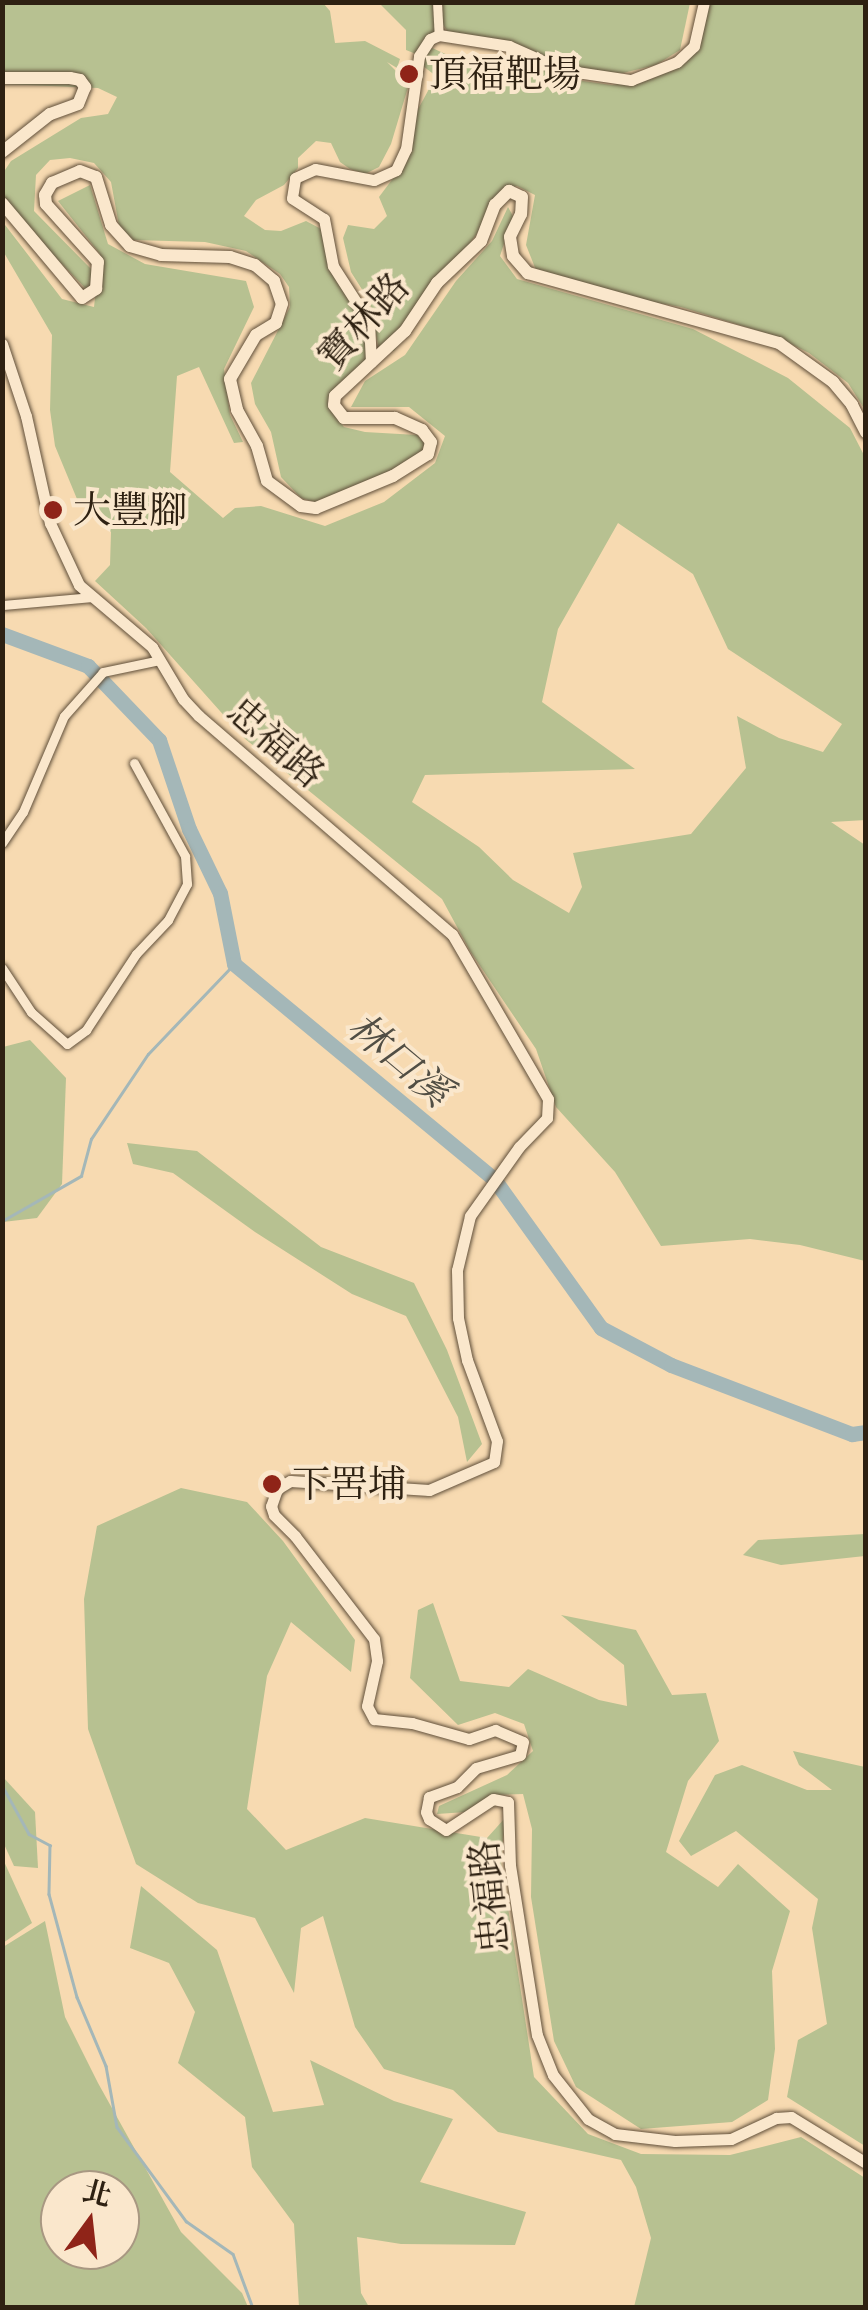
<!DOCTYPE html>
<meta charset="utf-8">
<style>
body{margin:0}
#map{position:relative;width:868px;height:2310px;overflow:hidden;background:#f7dab1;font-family:"Gentium Book Plus","Noto Serif TC",serif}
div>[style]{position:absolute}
.green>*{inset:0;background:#b7c191}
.stream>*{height:2.5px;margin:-1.25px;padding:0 1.25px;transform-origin:1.25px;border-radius:1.25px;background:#a4b7b8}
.river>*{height:15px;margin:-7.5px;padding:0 7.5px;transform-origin:7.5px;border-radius:7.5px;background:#a4b7b8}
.roads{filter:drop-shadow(0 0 2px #604f3a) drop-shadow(0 0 2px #604f3a)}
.minor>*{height:9px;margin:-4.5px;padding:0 4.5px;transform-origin:4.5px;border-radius:4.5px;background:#fae7cc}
.tertiary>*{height:11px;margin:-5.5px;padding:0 5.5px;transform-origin:5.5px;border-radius:5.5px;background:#fae7cc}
.secondary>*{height:12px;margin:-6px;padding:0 6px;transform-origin:6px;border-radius:6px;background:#fae7cc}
.dots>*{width:28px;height:28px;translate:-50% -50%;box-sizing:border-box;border:5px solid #fae7cc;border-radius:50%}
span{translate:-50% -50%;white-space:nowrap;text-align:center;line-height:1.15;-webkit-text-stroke:8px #fae7cc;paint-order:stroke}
.poi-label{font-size:38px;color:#2e2112}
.left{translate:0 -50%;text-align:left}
.street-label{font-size:38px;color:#2e2112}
.water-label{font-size:40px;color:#514e44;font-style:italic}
.frame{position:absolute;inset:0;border:5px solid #2e2112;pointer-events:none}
.north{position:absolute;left:40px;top:2170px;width:100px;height:100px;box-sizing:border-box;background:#fae7cc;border:2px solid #a89882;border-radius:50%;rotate:15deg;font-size:28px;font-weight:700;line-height:40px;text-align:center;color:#2e2112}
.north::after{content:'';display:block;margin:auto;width:35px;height:45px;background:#8f2418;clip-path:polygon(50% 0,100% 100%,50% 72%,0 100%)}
</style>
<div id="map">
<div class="green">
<div style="clip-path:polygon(3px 3px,323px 3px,330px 11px,335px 43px,365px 41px,400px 59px,397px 68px,387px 62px,409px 84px,391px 144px,379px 167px,365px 174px,350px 169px,340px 162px,331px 143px,316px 141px,298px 158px,298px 168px,284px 185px,256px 200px,244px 216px,265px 230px,281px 231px,306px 221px,325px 231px,348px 297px,360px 315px,368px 353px,365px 368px,340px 393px,337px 418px,344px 427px,365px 432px,417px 435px,424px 443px,422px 458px,322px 504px,301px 498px,281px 477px,271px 432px,255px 404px,251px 383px,290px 307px,289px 287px,280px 274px,246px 251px,205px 242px,133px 240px,120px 231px,111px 182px,94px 163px,70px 158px,50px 160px,36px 175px,34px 211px,93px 271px,97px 281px,87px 290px,3px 203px,3px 173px,11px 161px,81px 118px,108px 114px,117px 97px,98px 88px,3px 84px)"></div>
<div style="clip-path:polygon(379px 3px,433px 3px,437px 30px,416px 54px,406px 50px,406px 30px)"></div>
<div style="clip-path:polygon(442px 3px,690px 3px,680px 50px,656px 65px,623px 73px,583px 71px,448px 32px,441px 22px)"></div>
<div style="clip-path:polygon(703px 3px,865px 3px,865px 410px,848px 383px,809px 353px,775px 336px,681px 307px,607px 294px,536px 270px,526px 245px,535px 195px,517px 186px,509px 188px,394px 351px,379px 350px,370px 302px,351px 272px,343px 238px,348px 225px,374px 229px,387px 216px,379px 197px,397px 173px,416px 113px,436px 76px,423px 66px,428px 46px,502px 80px,516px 71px,513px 61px,583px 81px,612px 85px,651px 79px,683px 63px)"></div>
<div style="clip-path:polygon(evenodd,90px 185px,108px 244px,145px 264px,246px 281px,254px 307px,224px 369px,230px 415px,243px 442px,234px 443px,199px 367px,177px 376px,170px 472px,223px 518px,235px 508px,261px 506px,325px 526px,384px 502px,435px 463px,445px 436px,409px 407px,351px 407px,365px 381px,405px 355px,456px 281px,492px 241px,508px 207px,513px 216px,500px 256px,517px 279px,693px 329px,788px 378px,850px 428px,866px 459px,866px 820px,831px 822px,865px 845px,865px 1261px,800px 1245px,750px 1239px,661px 1246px,615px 1172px,556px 1107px,536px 1049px,470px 951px,442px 899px,244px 738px,146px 628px,95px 581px,110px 565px,111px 532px,77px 499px,55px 446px,50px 410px,52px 335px,3px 251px,2px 221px,62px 299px,94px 307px,100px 254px,58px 201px,90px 185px,618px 523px,693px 574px,728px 649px,842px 724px,823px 752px,779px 738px,737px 716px,746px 768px,691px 834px,573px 853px,582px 887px,569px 913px,513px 880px,479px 847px,412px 802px,425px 775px,635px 769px,542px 702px,558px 629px,618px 523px)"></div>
<div style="clip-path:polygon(30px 1040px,66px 1078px,62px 1184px,37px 1218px,3px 1222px,3px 1047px)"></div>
<div style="clip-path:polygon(127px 1143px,197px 1151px,321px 1247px,414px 1283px,447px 1350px,482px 1444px,467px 1462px,458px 1417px,406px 1316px,352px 1294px,255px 1232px,173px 1173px,133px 1164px)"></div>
<div style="clip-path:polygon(181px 1488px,247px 1502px,283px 1541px,355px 1640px,351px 1672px,291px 1622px,267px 1676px,247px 1809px,286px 1850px,365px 1818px,487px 1838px,505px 1818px,501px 1862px,534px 2077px,588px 2134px,641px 2154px,730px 2155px,801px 2137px,865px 2178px,865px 2307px,634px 2307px,651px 2238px,636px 2187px,621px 2160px,498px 2132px,453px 2090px,384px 2069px,355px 2027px,323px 1916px,301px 1928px,294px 1993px,255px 1918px,198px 1903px,136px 1864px,88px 1729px,84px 1599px,97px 1526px)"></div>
<div style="clip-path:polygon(865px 1534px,865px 1556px,781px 1565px,743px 1555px,758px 1540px)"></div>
<div style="clip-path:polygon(433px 1603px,460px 1681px,509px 1687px,528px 1669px,599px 1700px,627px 1706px,624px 1665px,561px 1615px,636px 1630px,672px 1695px,706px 1693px,719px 1741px,688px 1781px,666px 1852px,718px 1887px,738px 1864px,790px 1911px,772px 1971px,775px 2049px,768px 2100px,732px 2122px,641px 2129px,576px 2087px,554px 2041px,531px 1897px,532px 1829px,523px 1794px,494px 1795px,466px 1812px,437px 1814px,439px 1806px,507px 1775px,533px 1751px,524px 1724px,495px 1713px,458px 1725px,410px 1678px,418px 1610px)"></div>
<div style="clip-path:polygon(793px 1751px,865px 1767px,865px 2146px,787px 2097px,798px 2040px,827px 2024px,812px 1928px,818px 1899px,736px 1831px,691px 1856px,679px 1841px,715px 1775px,742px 1765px,807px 1790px,832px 1790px,799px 1765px)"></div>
<div style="clip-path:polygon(3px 1777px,35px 1812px,38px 1868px,14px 1866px,3px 1842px)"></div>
<div style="clip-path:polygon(2px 1857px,32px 1923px,3px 1943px,2px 1943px)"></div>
<div style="clip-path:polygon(141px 1886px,217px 1950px,273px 2112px,324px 2105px,310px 2060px,394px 2101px,453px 2119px,420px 2182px,526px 2212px,515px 2245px,401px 2244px,357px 2237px,361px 2293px,369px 2307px,299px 2307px,294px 2224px,252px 2167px,245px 2117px,178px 2063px,195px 2012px,169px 1963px,130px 1948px)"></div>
<div style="clip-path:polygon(evenodd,45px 1921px,65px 2017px,98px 2083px,181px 2232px,242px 2293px,248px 2307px,3px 2307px,3px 1947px,45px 1921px,60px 2190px,120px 2190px,120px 2250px,60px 2250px,60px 2190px)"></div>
</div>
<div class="stream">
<div style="left:2px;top:1221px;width:91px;rotate:-29.7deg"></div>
<div style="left:81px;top:1176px;width:38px;rotate:-75deg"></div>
<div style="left:91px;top:1139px;width:102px;rotate:-56.2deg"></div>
<div style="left:148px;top:1054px;width:124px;rotate:-46.3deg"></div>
<div style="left:2px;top:1276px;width:63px;rotate:90deg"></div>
<div style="left:2px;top:1785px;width:56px;rotate:61.1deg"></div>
<div style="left:29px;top:1834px;width:24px;rotate:28deg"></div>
<div style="left:50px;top:1845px;width:49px;rotate:91.2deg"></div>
<div style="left:49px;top:1894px;width:107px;rotate:74.8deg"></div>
<div style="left:77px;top:1997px;width:75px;rotate:67.2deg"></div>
<div style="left:106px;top:2066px;width:62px;rotate:79.8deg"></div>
<div style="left:117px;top:2127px;width:117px;rotate:53.7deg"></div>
<div style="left:186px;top:2221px;width:57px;rotate:35.1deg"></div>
<div style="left:233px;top:2254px;width:58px;rotate:69.7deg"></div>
</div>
<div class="river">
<div style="left:2px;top:634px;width:92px;rotate:20.4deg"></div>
<div style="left:88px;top:666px;width:103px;rotate:46.2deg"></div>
<div style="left:159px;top:740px;width:94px;rotate:71.4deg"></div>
<div style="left:189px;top:829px;width:71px;rotate:64.2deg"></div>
<div style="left:220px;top:893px;width:72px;rotate:78.8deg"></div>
<div style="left:234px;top:964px;width:337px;rotate:39.6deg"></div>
<div style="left:494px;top:1179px;width:183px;rotate:54.3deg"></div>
<div style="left:601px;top:1328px;width:79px;rotate:27.9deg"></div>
<div style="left:671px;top:1365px;width:194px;rotate:20.9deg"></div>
<div style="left:852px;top:1434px;width:14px;rotate:-8deg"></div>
</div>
<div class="roads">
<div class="minor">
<div style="left:437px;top:2px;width:33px;rotate:87deg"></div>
<div style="left:2px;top:605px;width:89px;rotate:-5.1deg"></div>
<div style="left:2px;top:843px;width:37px;rotate:-56deg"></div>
<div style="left:23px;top:812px;width:104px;rotate:-66.9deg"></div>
<div style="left:64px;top:716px;width:59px;rotate:-48.4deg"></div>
<div style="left:103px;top:672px;width:58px;rotate:-11.9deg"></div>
<div style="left:2px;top:968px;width:53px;rotate:56.6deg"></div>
<div style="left:31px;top:1012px;width:48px;rotate:41.6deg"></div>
<div style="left:67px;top:1044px;width:24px;rotate:-36deg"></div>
<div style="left:86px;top:1030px;width:91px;rotate:-56.7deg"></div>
<div style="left:136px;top:954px;width:47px;rotate:-46.7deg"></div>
<div style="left:168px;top:920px;width:41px;rotate:-62.2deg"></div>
<div style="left:187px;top:884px;width:28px;rotate:-94deg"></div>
<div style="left:185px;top:856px;width:106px;rotate:-118.7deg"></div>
</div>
<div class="tertiary">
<div style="left:2px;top:344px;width:76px;rotate:71.6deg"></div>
<div style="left:26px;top:416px;width:110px;rotate:77.4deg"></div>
<div style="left:50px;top:523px;width:68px;rotate:64.9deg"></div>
<div style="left:79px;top:585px;width:96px;rotate:40.3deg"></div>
<div style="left:152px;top:647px;width:61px;rotate:59.2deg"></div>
<div style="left:183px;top:699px;width:23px;rotate:47deg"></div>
<div style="left:199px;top:716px;width:334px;rotate:40.8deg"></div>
<div style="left:452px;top:934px;width:191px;rotate:59.8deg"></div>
<div style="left:548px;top:1099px;width:19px;rotate:93deg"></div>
<div style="left:547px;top:1118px;width:40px;rotate:134deg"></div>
<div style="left:519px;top:1147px;width:85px;rotate:125.4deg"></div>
<div style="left:470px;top:1216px;width:56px;rotate:103.5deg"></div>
<div style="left:457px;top:1270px;width:48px;rotate:88.8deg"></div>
<div style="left:458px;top:1318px;width:43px;rotate:77.9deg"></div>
<div style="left:467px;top:1360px;width:86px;rotate:69.7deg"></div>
<div style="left:497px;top:1441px;width:21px;rotate:98deg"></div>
<div style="left:494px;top:1462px;width:71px;rotate:156.7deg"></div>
<div style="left:429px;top:1490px;width:139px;rotate:-176.3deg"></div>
<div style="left:290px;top:1481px;width:15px;rotate:148deg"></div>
<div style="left:277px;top:1489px;width:18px;rotate:109deg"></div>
<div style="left:271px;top:1506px;width:9px;rotate:72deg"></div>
<div style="left:274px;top:1515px;width:30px;rotate:45deg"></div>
<div style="left:295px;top:1536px;width:130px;rotate:52.5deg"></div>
<div style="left:374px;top:1639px;width:22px;rotate:82deg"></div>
<div style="left:377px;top:1661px;width:46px;rotate:102.5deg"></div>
<div style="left:367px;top:1706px;width:15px;rotate:62deg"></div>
<div style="left:374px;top:1719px;width:38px;rotate:6deg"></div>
<div style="left:412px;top:1723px;width:59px;rotate:15.7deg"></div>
<div style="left:469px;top:1739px;width:28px;rotate:-19deg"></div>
<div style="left:495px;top:1730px;width:30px;rotate:23deg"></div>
<div style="left:523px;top:1742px;width:13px;rotate:103deg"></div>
<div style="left:520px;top:1755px;width:46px;rotate:163.5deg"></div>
<div style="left:476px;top:1768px;width:27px;rotate:135deg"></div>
<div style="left:457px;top:1787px;width:30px;rotate:160deg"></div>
<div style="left:429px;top:1797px;width:15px;rotate:101deg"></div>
<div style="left:426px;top:1812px;width:8px;rotate:67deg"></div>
<div style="left:429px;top:1819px;width:20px;rotate:33deg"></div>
<div style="left:446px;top:1830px;width:56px;rotate:-33.4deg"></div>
<div style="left:493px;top:1799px;width:15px;rotate:11deg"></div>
<div style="left:508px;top:1802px;width:63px;rotate:88.2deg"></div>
<div style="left:510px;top:1865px;width:172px;rotate:81deg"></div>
<div style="left:537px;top:2035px;width:43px;rotate:68.2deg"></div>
<div style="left:553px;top:2075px;width:56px;rotate:51.5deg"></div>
<div style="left:588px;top:2119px;width:31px;rotate:29deg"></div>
<div style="left:615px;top:2134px;width:60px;rotate:6.7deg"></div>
<div style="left:675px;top:2141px;width:56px;rotate:-2deg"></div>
<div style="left:731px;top:2139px;width:50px;rotate:-25deg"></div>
<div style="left:776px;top:2118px;width:15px;rotate:-4deg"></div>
<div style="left:791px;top:2117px;width:88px;rotate:31.5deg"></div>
<div style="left:371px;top:362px;width:40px;rotate:-92.9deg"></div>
<div style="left:369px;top:322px;width:67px;rotate:-122.7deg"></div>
<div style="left:333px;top:266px;width:48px;rotate:-100.8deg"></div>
<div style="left:324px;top:219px;width:38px;rotate:-147deg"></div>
<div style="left:292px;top:198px;width:20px;rotate:-81deg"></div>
<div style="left:295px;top:178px;width:22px;rotate:-24deg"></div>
<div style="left:315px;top:169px;width:60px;rotate:10.6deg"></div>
<div style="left:374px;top:180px;width:24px;rotate:-24deg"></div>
<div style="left:396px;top:170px;width:23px;rotate:-65deg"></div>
<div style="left:406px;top:149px;width:94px;rotate:-82deg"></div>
<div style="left:419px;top:56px;width:20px;rotate:-57deg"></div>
<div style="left:430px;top:39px;width:10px;rotate:-24deg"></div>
<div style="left:439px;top:35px;width:71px;rotate:8.9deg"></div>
<div style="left:509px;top:46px;width:59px;rotate:24deg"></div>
<div style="left:563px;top:70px;width:69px;rotate:8.4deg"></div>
<div style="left:631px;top:80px;width:49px;rotate:-21.4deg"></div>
<div style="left:677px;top:62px;width:23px;rotate:-43deg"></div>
<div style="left:694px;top:46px;width:45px;rotate:-77.2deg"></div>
</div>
<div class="secondary">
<div style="left:2px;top:78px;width:68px"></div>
<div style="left:70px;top:78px;width:10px;rotate:11deg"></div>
<div style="left:80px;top:80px;width:9px;rotate:54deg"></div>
<div style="left:85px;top:87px;width:18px;rotate:112deg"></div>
<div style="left:78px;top:104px;width:30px;rotate:160deg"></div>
<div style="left:50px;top:114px;width:61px;rotate:141.6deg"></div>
<div style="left:2px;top:203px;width:124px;rotate:49.9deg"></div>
<div style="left:82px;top:298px;width:17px;rotate:-33deg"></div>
<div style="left:96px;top:289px;width:27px;rotate:-86deg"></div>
<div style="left:98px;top:262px;width:78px;rotate:-131.9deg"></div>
<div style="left:46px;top:204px;width:9px;rotate:-96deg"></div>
<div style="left:45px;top:195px;width:14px;rotate:-60deg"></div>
<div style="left:52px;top:183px;width:30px;rotate:-23deg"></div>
<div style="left:80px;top:171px;width:17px;rotate:21deg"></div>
<div style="left:96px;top:177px;width:50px;rotate:72.6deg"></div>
<div style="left:111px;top:225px;width:28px;rotate:48deg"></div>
<div style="left:130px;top:246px;width:32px;rotate:16deg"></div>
<div style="left:161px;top:255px;width:69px;rotate:1.7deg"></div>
<div style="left:230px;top:257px;width:26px;rotate:18deg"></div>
<div style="left:255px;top:265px;width:25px;rotate:40deg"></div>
<div style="left:274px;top:281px;width:24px;rotate:71deg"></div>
<div style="left:282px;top:304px;width:20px;rotate:108deg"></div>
<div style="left:276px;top:323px;width:23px;rotate:149deg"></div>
<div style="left:256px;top:335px;width:51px;rotate:120.6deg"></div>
<div style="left:230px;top:379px;width:32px;rotate:77deg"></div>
<div style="left:237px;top:410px;width:41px;rotate:60.9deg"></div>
<div style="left:257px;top:446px;width:36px;rotate:74deg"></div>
<div style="left:267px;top:481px;width:42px;rotate:36.3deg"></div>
<div style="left:301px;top:506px;width:15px;rotate:8deg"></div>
<div style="left:316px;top:508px;width:83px;rotate:-22.6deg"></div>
<div style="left:393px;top:476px;width:41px;rotate:-32.2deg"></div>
<div style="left:428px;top:454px;width:12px;rotate:-76deg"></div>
<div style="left:431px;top:442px;width:15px;rotate:-127deg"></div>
<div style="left:422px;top:430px;width:30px;rotate:-156deg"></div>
<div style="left:395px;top:418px;width:51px;rotate:180deg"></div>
<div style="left:344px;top:418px;width:16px;rotate:-128deg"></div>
<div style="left:334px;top:405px;width:9px;rotate:-84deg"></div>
<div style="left:335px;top:396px;width:96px;rotate:-42.9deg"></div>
<div style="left:405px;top:331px;width:58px;rotate:-56.3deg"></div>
<div style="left:437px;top:283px;width:61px;rotate:-43.7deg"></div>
<div style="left:481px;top:241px;width:39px;rotate:-69deg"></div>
<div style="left:495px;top:205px;width:20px;rotate:-45deg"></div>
<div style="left:509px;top:191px;width:14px;rotate:25deg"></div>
<div style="left:522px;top:197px;width:17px;rotate:93deg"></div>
<div style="left:521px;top:214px;width:25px;rotate:116deg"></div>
<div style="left:510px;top:237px;width:19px;rotate:81deg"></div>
<div style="left:513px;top:256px;width:23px;rotate:49deg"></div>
<div style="left:528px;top:273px;width:261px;rotate:15.6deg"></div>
<div style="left:779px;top:343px;width:67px;rotate:35.8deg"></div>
<div style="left:833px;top:382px;width:30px;rotate:50deg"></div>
<div style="left:852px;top:405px;width:31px;rotate:63deg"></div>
</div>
</div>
<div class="dots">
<div style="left:409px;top:74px;background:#8f2418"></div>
<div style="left:53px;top:510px;background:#8f2418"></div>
<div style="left:272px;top:1484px;background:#8f2418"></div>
</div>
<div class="poi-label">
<span class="left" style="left:429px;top:74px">頂福靶場</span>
<span class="left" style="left:73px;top:510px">大豐腳</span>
<span class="left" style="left:292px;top:1484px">下罟埔</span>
</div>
<div class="street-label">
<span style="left:363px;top:321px;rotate:-48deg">寶林路</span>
<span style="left:276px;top:742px;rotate:41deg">忠福路</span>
<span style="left:489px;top:1897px;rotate:-96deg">忠福路</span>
</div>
<div class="water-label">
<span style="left:400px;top:1059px;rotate:40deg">林口溪</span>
</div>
<div class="frame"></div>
<div class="north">北</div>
</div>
